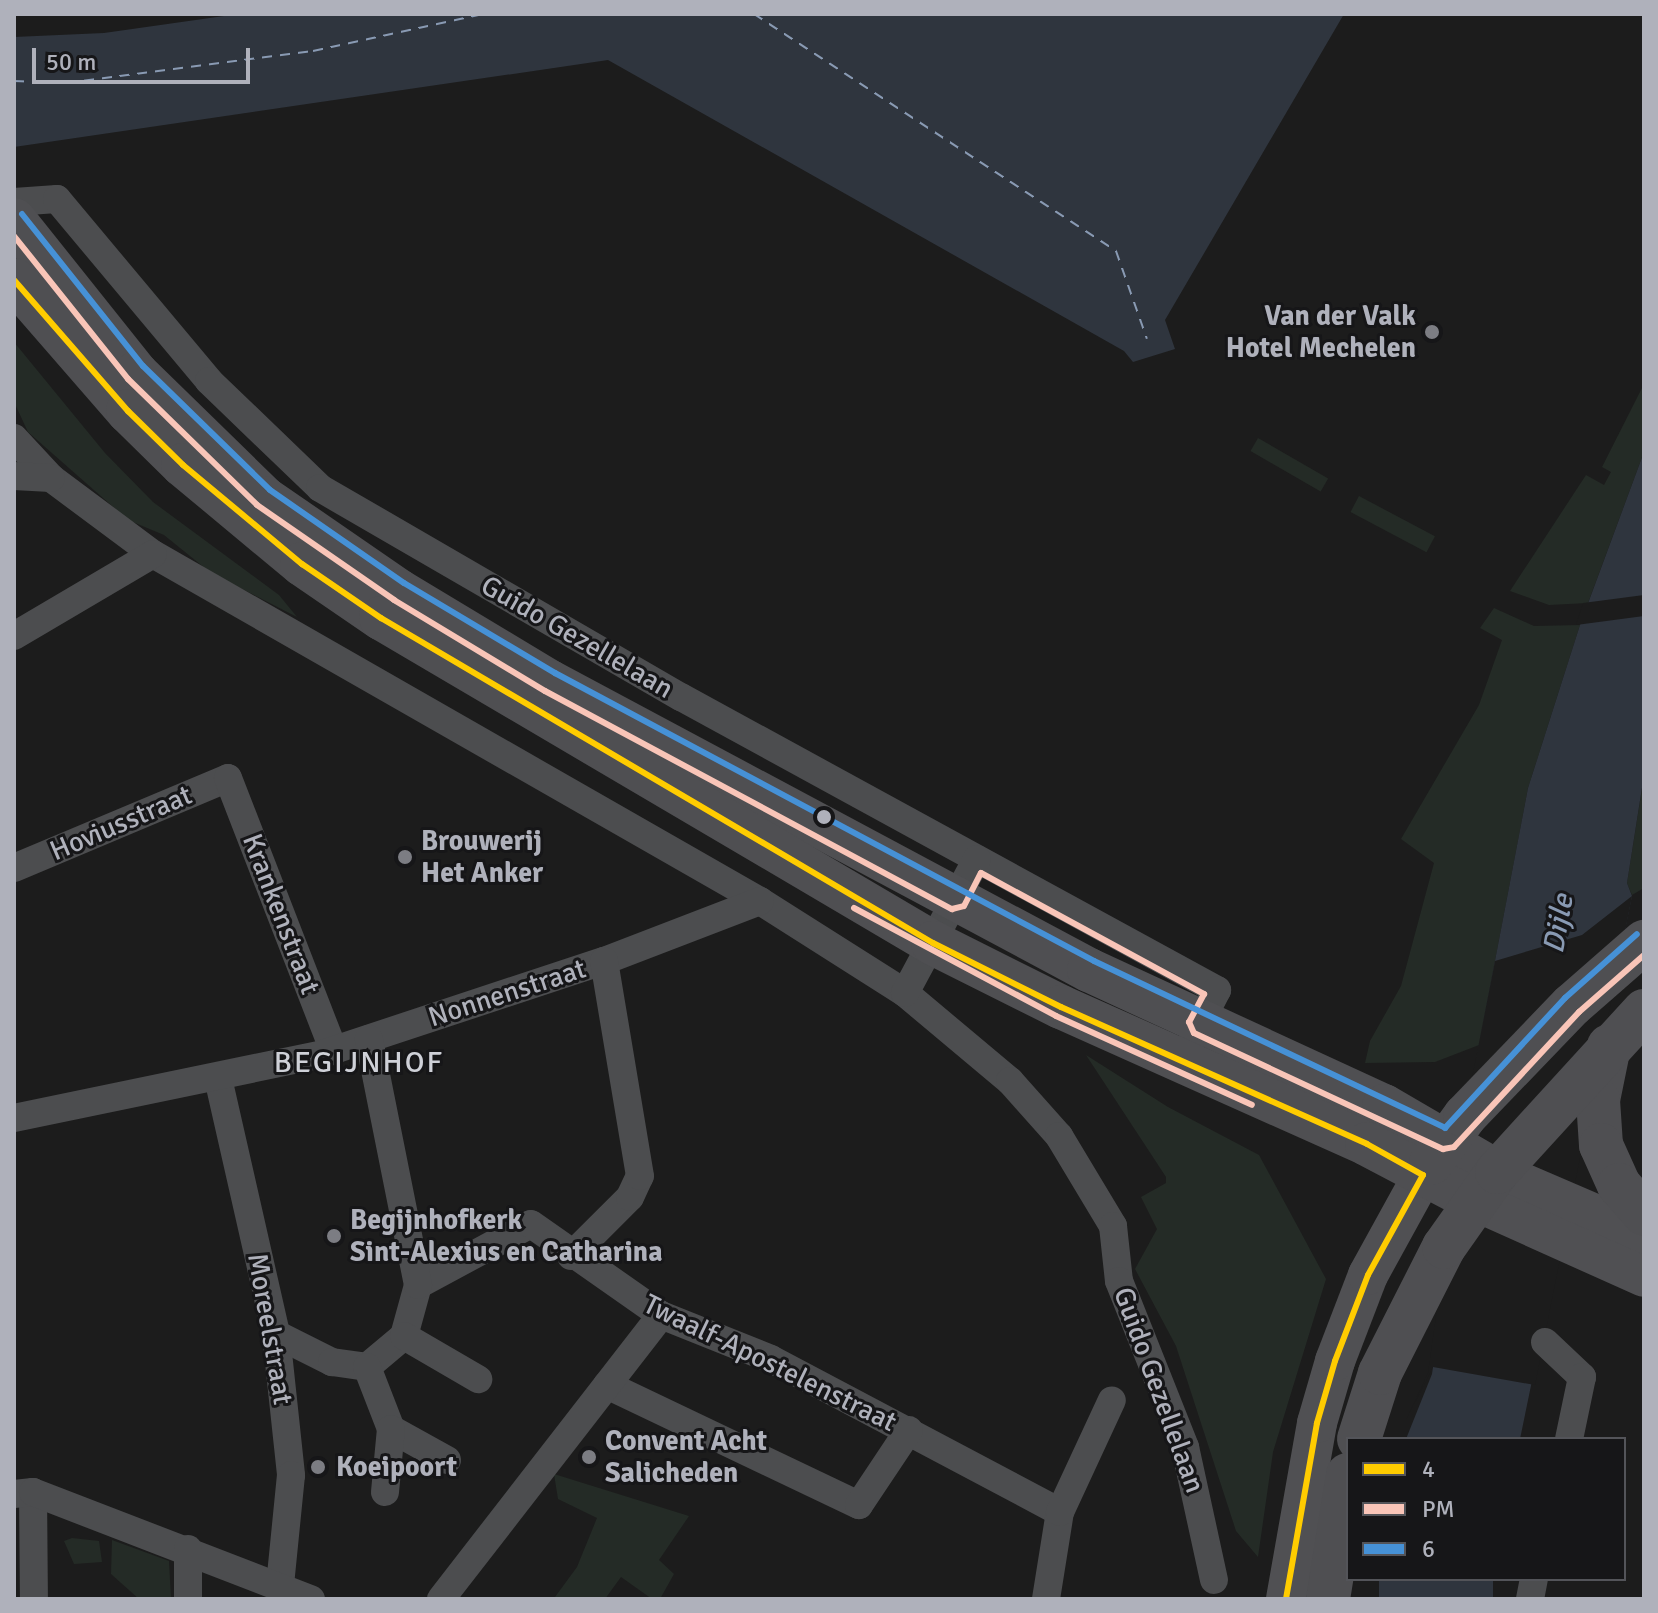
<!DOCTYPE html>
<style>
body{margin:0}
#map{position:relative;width:1658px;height:1613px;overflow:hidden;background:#1c1c1c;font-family:Signika,sans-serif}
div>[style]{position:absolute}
.green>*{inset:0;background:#242b26;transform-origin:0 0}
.water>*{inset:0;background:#2f353e;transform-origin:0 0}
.pier>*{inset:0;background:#1c1c1c}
.ferry>*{height:2px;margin-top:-1px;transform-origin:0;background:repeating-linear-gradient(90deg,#899ab3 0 10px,transparent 0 18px)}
.street>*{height:28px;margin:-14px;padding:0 14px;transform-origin:14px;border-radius:14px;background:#4c4d4f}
.secondary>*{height:40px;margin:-20px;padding:0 20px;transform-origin:20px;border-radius:20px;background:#505053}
.primary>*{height:44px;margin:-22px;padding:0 22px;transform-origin:22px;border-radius:22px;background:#4f4f52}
.bus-1>*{height:6px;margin:-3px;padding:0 3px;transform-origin:3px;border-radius:3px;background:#fc0}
.bus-2>*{height:6px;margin:-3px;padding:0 3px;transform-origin:3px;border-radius:3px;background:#f9c5b8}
.bus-3>*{height:6px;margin:-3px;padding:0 3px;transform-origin:3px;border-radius:3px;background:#4691d6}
.dots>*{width:22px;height:22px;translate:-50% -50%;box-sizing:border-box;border:4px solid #161618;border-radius:50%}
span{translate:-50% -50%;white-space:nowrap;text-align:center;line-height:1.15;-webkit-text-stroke:6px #161618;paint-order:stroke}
.poi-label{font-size:28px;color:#afb1bb;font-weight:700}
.right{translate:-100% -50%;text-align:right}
.left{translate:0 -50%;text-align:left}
.street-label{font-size:28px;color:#afb1bb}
.water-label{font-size:30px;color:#899ab3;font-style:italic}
.neighbourhood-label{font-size:30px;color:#cfd1d8;letter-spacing:2px}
.frame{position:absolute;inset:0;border:16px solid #afb1bb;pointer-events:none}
.legend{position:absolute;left:1346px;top:1437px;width:280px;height:144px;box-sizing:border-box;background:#161618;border:2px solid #535459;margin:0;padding:10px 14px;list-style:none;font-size:24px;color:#afb1bb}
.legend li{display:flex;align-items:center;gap:16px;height:40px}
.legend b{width:40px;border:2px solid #535459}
.scale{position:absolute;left:32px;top:48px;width:218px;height:36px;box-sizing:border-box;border:4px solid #afb1bb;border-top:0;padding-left:10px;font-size:24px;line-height:28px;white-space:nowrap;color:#afb1bb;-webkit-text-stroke:6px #161618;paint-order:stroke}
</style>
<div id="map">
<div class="green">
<div style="clip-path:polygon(14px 342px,105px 453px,153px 502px,279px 595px,297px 617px,211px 573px,164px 535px,128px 520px,28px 432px,14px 402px)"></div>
<div style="clip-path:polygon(1644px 384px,1644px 452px,1588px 603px,1549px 605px,1510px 591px,1586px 475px,1604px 485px,1611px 472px,1602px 467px)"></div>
<div style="left:1258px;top:438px;width:81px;height:15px;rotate:30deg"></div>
<div style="left:1359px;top:496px;width:86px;height:18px;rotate:28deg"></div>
<div style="clip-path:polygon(1494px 608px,1534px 626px,1580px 625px,1528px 788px,1479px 1045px,1435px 1062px,1365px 1063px,1370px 1041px,1401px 986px,1434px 863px,1401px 839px,1479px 705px,1502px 640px,1480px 628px)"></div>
<div style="clip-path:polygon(1644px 776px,1644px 888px,1632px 895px,1627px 883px)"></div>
<div style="clip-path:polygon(1086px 1055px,1168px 1107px,1259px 1155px,1326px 1279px,1273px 1452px,1258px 1557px,1236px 1531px,1176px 1346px,1135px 1269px,1157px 1229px,1141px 1197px,1166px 1183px,1166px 1177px)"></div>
<div style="clip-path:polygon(554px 1474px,689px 1516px,659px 1560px,674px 1574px,660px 1599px,652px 1599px,621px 1577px,605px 1599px,555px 1597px,577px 1567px,597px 1518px,558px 1499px)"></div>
<div style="clip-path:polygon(72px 1538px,99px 1541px,102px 1562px,74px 1564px,64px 1541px)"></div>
<div style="clip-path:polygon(112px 1540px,169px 1561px,171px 1599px,139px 1599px,111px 1574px)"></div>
</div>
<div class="water">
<div style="clip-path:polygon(238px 14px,1344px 14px,1165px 320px,1175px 349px,1133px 362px,1124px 351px,608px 60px,14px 147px,14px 37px,104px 33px)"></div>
<div style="clip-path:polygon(1644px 452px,1644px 775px,1627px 883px,1632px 896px,1520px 1439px,1406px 1439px,1432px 1374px,1477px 1055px,1528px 788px,1580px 625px)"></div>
<div style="left:1379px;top:1579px;width:114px;height:20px"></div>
</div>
<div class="pier">
<div style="clip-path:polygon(1644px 595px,1644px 616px,1576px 625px,1583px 603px)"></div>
<div style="clip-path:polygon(1632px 896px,1535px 1385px,1433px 1367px,1406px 1420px,1428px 1373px,1463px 1124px,1495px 961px,1582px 935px)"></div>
</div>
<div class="ferry">
<div style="left:754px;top:14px;width:433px;rotate:33.2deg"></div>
<div style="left:1116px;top:251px;width:93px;rotate:70.6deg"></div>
<div style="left:14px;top:81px;width:52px;rotate:2.2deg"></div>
<div style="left:66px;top:83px;width:249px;rotate:-7.4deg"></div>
<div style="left:313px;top:51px;width:174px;rotate:-12.3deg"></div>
</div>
<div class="street">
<div style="left:14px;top:202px;width:43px;rotate:-4deg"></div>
<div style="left:57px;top:199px;width:237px;rotate:50.1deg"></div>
<div style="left:209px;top:381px;width:154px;rotate:43.9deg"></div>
<div style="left:320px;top:488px;width:417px;rotate:30.1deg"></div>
<div style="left:681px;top:697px;width:611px;rotate:28.66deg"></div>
<div style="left:1217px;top:990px;width:53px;rotate:117.1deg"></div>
<div style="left:14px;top:438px;width:54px;rotate:47.2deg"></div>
<div style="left:51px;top:478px;width:127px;rotate:36.7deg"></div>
<div style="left:153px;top:554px;width:699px;rotate:29.76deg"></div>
<div style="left:760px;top:901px;width:172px;rotate:32.4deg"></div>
<div style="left:905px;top:993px;width:137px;rotate:40deg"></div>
<div style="left:1010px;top:1081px;width:74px;rotate:48.3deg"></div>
<div style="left:1059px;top:1136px;width:105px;rotate:59deg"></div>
<div style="left:1113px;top:1226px;width:55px;rotate:83.8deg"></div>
<div style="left:1119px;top:1281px;width:179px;rotate:68.3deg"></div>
<div style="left:1185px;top:1447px;width:136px;rotate:77.7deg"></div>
<div style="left:14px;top:476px;width:37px;rotate:3deg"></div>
<div style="left:14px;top:636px;width:161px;rotate:-30.5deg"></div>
<div style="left:14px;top:868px;width:232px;rotate:-22.8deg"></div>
<div style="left:228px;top:778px;width:293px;rotate:68.8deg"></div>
<div style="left:905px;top:993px;width:152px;rotate:-61.8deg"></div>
<div style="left:218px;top:1078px;width:262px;rotate:77.2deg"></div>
<div style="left:276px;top:1334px;width:142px;rotate:83.9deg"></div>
<div style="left:291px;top:1475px;width:111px;rotate:95.7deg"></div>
<div style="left:14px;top:1118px;width:315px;rotate:-11.7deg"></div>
<div style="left:322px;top:1054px;width:297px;rotate:-18.3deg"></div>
<div style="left:604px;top:961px;width:167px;rotate:-21deg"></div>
<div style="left:571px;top:1256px;width:83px;rotate:-45deg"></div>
<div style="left:630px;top:1197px;width:23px;rotate:-65deg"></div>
<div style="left:640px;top:1176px;width:218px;rotate:-99.5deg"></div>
<div style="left:418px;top:1285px;width:128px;rotate:-28.4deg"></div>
<div style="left:531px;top:1224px;width:159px;rotate:35deg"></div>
<div style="left:661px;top:1315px;width:118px;rotate:21.8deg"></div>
<div style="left:771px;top:1359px;width:327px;rotate:27.9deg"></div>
<div style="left:276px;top:1334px;width:63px;rotate:26.6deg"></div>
<div style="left:332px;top:1362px;width:35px;rotate:8deg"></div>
<div style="left:367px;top:1367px;width:48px;rotate:-40deg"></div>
<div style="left:404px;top:1336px;width:53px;rotate:-74.6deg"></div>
<div style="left:418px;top:1285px;width:251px;rotate:-101.3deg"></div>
<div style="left:404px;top:1336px;width:86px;rotate:30.2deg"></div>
<div style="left:1545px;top:1342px;width:51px;rotate:43.4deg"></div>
<div style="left:1582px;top:1377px;width:63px;rotate:101.8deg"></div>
<div style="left:367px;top:1367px;width:66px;rotate:68.8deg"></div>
<div style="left:391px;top:1429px;width:64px;rotate:29deg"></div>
<div style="left:607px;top:1385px;width:279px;rotate:25.5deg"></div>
<div style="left:859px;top:1505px;width:90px;rotate:-56.3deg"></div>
<div style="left:33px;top:1492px;width:107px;rotate:89.5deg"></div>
<div style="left:385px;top:1492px;width:63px;rotate:-84.6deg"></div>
<div style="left:14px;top:1494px;width:19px;rotate:-6deg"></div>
<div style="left:33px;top:1492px;width:298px;rotate:21.1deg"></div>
<div style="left:188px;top:1549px;width:50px;rotate:90deg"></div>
<div style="left:441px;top:1599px;width:359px;rotate:-52.2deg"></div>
<div style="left:1046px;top:1599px;width:88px;rotate:-80.9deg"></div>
<div style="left:1060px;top:1512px;width:123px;rotate:-65.1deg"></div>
<div style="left:1530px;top:1599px;width:20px;rotate:-79deg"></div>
</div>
<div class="secondary">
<div style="left:1497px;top:1172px;width:160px;rotate:23.2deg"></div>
<div style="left:1475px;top:1201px;width:185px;rotate:24.2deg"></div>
<div style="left:1286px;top:1599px;width:179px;rotate:-80deg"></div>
<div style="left:1317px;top:1423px;width:65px;rotate:-73.8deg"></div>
<div style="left:1335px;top:1361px;width:92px;rotate:-69deg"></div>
<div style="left:1368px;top:1275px;width:114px;rotate:-61.2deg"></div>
</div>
<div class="primary">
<div style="left:14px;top:220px;width:196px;rotate:51.4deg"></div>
<div style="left:136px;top:373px;width:179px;rotate:44.3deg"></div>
<div style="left:264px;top:498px;width:164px;rotate:34.6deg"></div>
<div style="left:399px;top:591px;width:176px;rotate:31.1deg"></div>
<div style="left:550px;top:682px;width:611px;rotate:28.12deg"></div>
<div style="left:1089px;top:970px;width:325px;rotate:24.8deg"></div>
<div style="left:1384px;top:1106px;width:131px;rotate:30.3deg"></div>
<div style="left:14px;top:280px;width:174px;rotate:49deg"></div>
<div style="left:128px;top:411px;width:77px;rotate:44.5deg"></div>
<div style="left:183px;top:465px;width:155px;rotate:39.8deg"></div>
<div style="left:302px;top:564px;width:96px;rotate:34.4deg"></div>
<div style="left:381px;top:618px;width:641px;rotate:30.49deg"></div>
<div style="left:933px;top:943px;width:143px;rotate:26.6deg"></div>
<div style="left:1061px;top:1007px;width:335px;rotate:24.1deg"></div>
<div style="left:1367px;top:1144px;width:122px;rotate:27.8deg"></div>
<div style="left:1609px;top:1046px;width:55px;rotate:101.5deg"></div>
<div style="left:1598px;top:1100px;width:45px;rotate:86.2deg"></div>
<div style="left:1601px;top:1145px;width:44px;rotate:65.8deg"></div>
<div style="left:1619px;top:1185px;width:38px;rotate:49deg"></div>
<div style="left:1431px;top:1163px;width:58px;rotate:-54.1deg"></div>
<div style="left:1465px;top:1116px;width:154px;rotate:-46.1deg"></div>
<div style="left:1572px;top:1005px;width:96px;rotate:-41.2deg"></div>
<div style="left:1359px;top:1439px;width:69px;rotate:-72.3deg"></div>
<div style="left:1380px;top:1373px;width:141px;rotate:-63.1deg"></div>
<div style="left:1444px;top:1247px;width:92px;rotate:-54.8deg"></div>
<div style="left:1497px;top:1172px;width:218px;rotate:-47.6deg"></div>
<div style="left:1328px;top:1599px;width:126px;rotate:-80.8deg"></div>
</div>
<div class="bus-1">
<div style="left:14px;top:280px;width:174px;rotate:49deg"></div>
<div style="left:128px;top:411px;width:77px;rotate:44.5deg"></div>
<div style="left:183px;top:465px;width:155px;rotate:39.8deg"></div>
<div style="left:302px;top:564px;width:96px;rotate:34.4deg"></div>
<div style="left:381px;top:618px;width:641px;rotate:30.49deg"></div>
<div style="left:933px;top:943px;width:143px;rotate:26.6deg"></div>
<div style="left:1061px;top:1007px;width:335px;rotate:24.1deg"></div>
<div style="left:1367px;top:1144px;width:64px;rotate:29deg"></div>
<div style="left:1423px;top:1175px;width:114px;rotate:118.8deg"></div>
<div style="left:1368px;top:1275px;width:92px;rotate:111deg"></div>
<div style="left:1335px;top:1361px;width:65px;rotate:106.2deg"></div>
<div style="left:1317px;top:1423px;width:179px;rotate:100deg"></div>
</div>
<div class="bus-2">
<div style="left:14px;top:236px;width:183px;rotate:51.4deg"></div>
<div style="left:128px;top:379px;width:180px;rotate:44.3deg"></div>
<div style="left:257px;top:505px;width:167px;rotate:34.7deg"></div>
<div style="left:394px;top:600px;width:176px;rotate:31.1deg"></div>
<div style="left:545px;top:691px;width:462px;rotate:28.2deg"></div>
<div style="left:952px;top:909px;width:12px;rotate:-14deg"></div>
<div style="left:964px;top:906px;width:37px;rotate:-63deg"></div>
<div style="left:981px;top:873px;width:254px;rotate:28.5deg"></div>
<div style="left:1204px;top:994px;width:32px;rotate:118deg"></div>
<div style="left:1189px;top:1022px;width:12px;rotate:66deg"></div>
<div style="left:1194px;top:1033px;width:275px;rotate:25deg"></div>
<div style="left:1443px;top:1149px;width:11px;rotate:-10deg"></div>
<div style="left:1454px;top:1147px;width:184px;rotate:-47.2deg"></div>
<div style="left:1579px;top:1012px;width:86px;rotate:-41.2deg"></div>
<div style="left:854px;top:908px;width:229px;rotate:28.1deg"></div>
<div style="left:1056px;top:1016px;width:215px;rotate:24.4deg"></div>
</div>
<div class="bus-3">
<div style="left:22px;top:214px;width:194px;rotate:51.5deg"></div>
<div style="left:143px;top:366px;width:177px;rotate:44.3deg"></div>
<div style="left:270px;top:490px;width:163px;rotate:34.8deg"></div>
<div style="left:404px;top:583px;width:176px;rotate:30.8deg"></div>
<div style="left:555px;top:673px;width:611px;rotate:28.12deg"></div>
<div style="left:1094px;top:961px;width:389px;rotate:25.4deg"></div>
<div style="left:1445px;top:1128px;width:177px;rotate:-47.3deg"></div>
<div style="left:1565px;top:998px;width:96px;rotate:-41.6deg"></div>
</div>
<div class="dots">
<div style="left:1432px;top:332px;background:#7c7d83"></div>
<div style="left:824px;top:817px;background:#afb1bb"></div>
<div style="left:405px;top:857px;background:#7c7d83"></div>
<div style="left:334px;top:1236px;background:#7c7d83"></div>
<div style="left:589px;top:1457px;background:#7c7d83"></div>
<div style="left:318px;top:1467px;background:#7c7d83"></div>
</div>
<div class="poi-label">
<span class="right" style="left:1416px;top:332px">Van der Valk<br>Hotel Mechelen</span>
<span class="left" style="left:421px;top:857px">Brouwerij<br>Het Anker</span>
<span class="left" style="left:350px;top:1236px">Begijnhofkerk<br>Sint-Alexius en Catharina</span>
<span class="left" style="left:605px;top:1457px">Convent Acht<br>Salicheden</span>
<span class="left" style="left:336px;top:1467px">Koeipoort</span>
</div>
<div class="street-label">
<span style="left:577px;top:637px;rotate:30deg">Guido Gezellelaan</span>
<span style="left:121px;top:823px;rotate:-23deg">Hoviusstraat</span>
<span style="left:281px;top:914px;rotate:69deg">Krankenstraat</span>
<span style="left:507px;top:993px;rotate:-18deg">Nonnenstraat</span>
<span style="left:270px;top:1329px;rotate:80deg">Moreelstraat</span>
<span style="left:770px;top:1363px;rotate:26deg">Twaalf-Apostelenstraat</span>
<span style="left:1159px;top:1390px;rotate:70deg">Guido Gezellelaan</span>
</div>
<div class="water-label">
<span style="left:1559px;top:924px;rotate:-80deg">Dijle</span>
</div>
<div class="neighbourhood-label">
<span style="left:359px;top:1063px">BEGIJNHOF</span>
</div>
<div class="frame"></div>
<ul class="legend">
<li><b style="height:10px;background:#fc0"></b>4</li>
<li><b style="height:10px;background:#f9c5b8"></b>PM</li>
<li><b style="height:10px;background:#4691d6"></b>6</li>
</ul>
<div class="scale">50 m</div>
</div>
